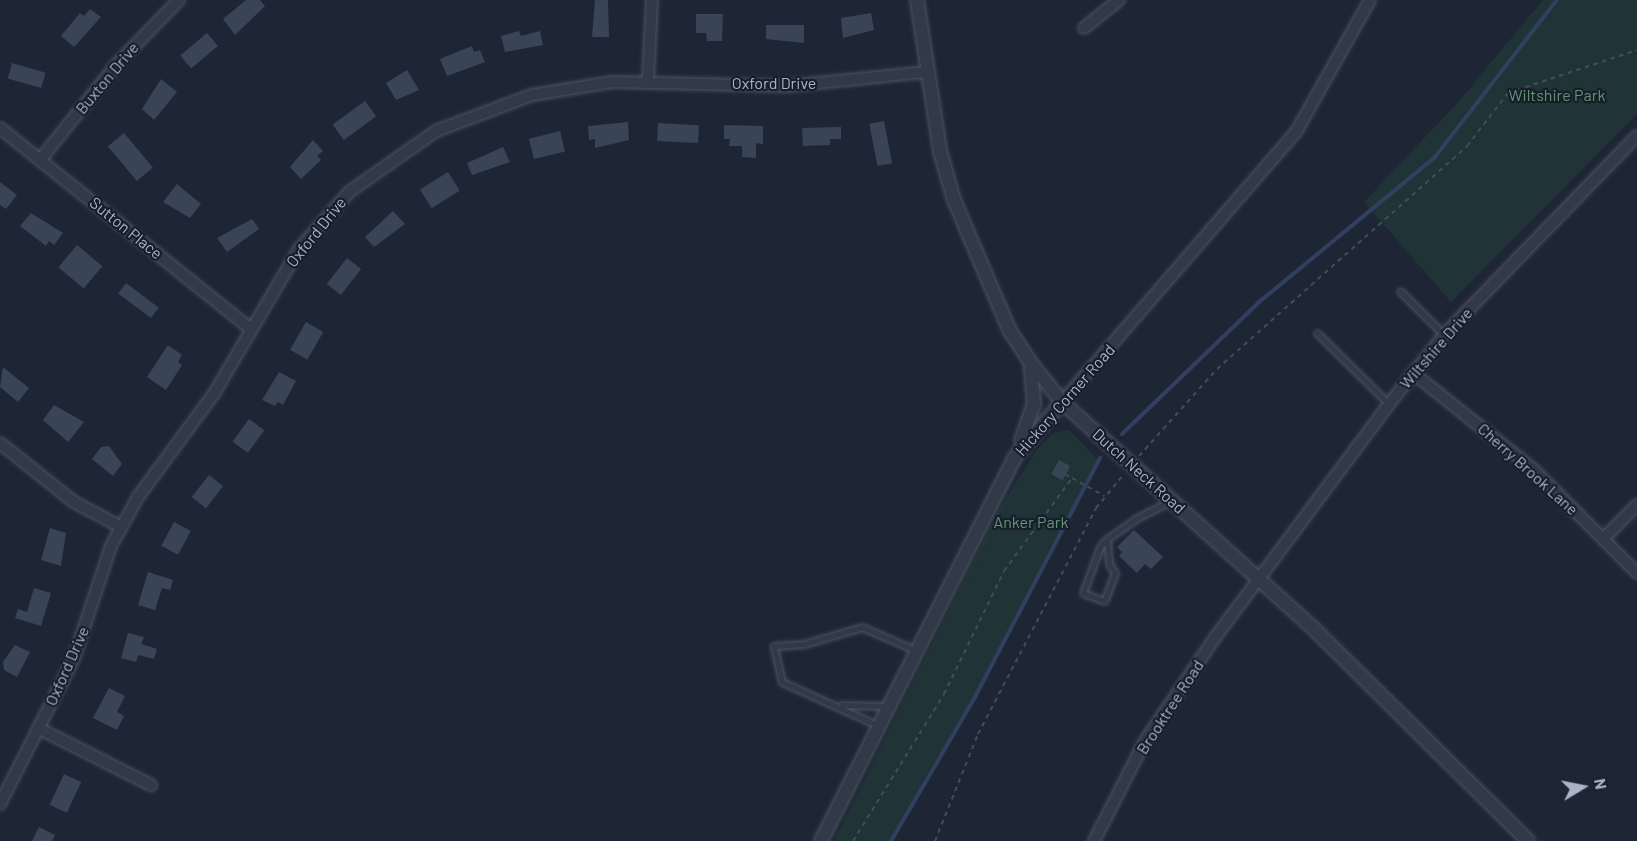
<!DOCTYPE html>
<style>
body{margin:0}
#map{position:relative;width:1637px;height:841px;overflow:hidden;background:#1e2636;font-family:Barlow,sans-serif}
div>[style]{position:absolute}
.green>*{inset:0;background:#203337}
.stream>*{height:4px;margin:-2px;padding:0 2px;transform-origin:2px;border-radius:2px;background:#30405e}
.building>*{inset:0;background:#3a4457;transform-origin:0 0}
.path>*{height:2px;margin-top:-1px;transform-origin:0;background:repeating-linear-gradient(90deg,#3d5055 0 4.5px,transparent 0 9px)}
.roads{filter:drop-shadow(0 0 2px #4c5362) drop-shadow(0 0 2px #4c5362)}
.service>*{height:5px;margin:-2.5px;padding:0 2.5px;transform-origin:2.5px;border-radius:2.5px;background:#323947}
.minor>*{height:10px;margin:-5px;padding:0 5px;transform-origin:5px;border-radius:5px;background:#323947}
.tertiary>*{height:12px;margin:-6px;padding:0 6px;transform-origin:6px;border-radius:6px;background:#323947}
span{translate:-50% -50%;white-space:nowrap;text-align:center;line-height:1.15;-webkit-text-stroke:4.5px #171e2b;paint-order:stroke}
.street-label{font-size:16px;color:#abb3c4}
.park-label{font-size:16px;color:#639572}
.north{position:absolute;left:1553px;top:757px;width:60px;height:60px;-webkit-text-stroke:4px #171e2b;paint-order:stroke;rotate:80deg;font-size:16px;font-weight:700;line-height:24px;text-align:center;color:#abb3c4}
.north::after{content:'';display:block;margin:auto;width:21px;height:27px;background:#abb3c4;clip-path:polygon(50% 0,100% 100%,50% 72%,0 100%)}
</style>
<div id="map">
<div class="green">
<div style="clip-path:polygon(1543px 0,1637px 0,1637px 114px,1451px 302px,1364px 202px,1460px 100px)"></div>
<div style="clip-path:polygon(1069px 430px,1099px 461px,975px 697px,923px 781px,916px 804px,891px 841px,834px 841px,999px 509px,1036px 451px,1053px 433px)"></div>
</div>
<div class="stream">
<div style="left:1122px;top:434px;width:189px;rotate:-43.9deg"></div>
<div style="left:1258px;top:303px;width:229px;rotate:-39.5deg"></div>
<div style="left:1435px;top:157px;width:199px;rotate:-52.2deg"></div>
<div style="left:891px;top:841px;width:167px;rotate:-59.7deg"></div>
<div style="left:975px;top:697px;width:270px;rotate:-62.4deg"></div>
</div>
<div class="building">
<div style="clip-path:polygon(246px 0,260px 0,265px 6px,235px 35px,223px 19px)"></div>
<div style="clip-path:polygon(595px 0,608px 0,609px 37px,592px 37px)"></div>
<div style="clip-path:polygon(90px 9px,101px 17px,74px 47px,61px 36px,80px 13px,84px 16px)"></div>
<div style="clip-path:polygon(871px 13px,874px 30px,843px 38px,841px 18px)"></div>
<div style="clip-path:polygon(696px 14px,723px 14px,722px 41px,707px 41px,706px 33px,696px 33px)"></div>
<div style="clip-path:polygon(766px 25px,804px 25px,804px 43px,766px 39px)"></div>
<div style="clip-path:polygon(519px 31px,521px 36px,540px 31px,543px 45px,505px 52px,501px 36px)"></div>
<div style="left:207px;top:33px;width:17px;height:35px;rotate:50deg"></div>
<div style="clip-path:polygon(472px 46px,474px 52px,480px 50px,485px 62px,447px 76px,440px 59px)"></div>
<div style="left:12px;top:63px;width:35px;height:16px;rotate:16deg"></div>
<div style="clip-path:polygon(407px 70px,419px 90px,396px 100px,386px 83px)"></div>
<div style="clip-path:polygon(161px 79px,177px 92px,154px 120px,142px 109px)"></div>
<div style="left:365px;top:101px;width:19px;height:40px;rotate:54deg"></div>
<div style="left:884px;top:121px;width:43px;height:15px;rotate:79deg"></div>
<div style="clip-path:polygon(628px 122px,629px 140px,595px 148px,595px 139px,589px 140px,588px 126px)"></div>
<div style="left:658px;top:123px;width:41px;height:18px;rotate:3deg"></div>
<div style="clip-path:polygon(724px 125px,763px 126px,763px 144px,756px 143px,756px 158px,742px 157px,742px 146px,729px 146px,730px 139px,724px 139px)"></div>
<div style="clip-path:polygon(841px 127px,841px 139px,830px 139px,830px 145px,803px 146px,802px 128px)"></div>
<div style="left:560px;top:131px;width:21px;height:32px;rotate:76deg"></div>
<div style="left:124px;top:133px;width:45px;height:21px;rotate:50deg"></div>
<div style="clip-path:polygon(313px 140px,323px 151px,317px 156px,321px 160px,301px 179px,290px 167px)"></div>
<div style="clip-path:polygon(503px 147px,510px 162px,472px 175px,467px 163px)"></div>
<div style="left:448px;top:172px;width:22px;height:33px;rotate:58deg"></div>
<div style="clip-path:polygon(0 182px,17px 195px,6px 209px,0 205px)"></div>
<div style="clip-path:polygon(177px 184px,201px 204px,190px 218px,163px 202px)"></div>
<div style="clip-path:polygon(393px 211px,405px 224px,374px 247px,365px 237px)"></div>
<div style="clip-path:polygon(31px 213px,63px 233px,54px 245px,49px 241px,46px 246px,20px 226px)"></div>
<div style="clip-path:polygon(252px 219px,259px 229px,227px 252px,217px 238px)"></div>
<div style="left:77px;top:245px;width:33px;height:29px;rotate:40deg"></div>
<div style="left:347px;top:258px;width:18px;height:33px;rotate:38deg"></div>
<div style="left:126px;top:283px;width:41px;height:13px;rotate:37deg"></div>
<div style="left:306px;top:322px;width:20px;height:32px;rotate:30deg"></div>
<div style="clip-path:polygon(168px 345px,182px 355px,178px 362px,182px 365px,166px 390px,147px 377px)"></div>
<div style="clip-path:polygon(3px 367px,29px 388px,18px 402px,0 387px)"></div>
<div style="clip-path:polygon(279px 372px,296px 381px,283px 405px,278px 402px,275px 406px,262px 400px)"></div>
<div style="clip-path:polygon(54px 405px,84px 422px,68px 442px,43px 420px)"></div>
<div style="left:249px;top:419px;width:19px;height:28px;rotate:36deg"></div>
<div style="clip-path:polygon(109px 446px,122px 464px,113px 476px,92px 459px,101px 447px)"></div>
<div style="left:1059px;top:460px;width:13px;height:16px;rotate:29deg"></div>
<div style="left:209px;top:475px;width:18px;height:28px;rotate:38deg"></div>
<div style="left:174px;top:522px;width:19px;height:27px;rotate:28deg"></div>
<div style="clip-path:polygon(50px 528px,66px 533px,61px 566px,41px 560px)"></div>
<div style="clip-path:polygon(1134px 530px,1163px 557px,1151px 569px,1145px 564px,1137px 573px,1119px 556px,1122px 552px,1117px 547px)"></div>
<div style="clip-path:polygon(148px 572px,173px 580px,170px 590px,162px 588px,155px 610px,138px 605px)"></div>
<div style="clip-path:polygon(34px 588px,51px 593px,41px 626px,15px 618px,18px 609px,27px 612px)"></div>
<div style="clip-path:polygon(128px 633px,144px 637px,141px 644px,157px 649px,154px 659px,138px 655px,136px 662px,121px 658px)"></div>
<div style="clip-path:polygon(15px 645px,30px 652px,17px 677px,4px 670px,3px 662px)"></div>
<div style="clip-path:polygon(109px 688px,125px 696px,117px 712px,124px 716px,117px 730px,93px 718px)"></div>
<div style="left:64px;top:774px;width:19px;height:34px;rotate:25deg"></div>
<div style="clip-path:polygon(39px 827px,55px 835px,52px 841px,32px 841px)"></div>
</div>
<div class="path">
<div style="left:1139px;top:456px;width:117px;rotate:-48.1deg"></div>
<div style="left:1217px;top:369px;width:335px;rotate:-41.7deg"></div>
<div style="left:1467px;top:146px;width:67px;rotate:-52.3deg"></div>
<div style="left:1508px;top:93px;width:136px;rotate:-18.4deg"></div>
<div style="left:1065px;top:474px;width:8px;rotate:30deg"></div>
<div style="left:853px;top:841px;width:173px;rotate:-58.2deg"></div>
<div style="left:944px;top:694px;width:137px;rotate:-64deg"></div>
<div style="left:1004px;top:571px;width:115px;rotate:-53.8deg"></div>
<div style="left:1072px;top:478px;width:37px;rotate:29deg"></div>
<div style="left:935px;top:841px;width:115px;rotate:-68.1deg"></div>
<div style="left:978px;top:734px;width:255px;rotate:-62.4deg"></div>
<div style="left:1096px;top:508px;width:44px;rotate:-50.5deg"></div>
</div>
<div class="roads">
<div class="service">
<div style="left:1400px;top:291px;width:62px;rotate:45deg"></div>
<div style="left:1317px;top:333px;width:101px;rotate:44.6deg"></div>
<div style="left:1107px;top:539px;width:25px;rotate:85deg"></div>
<div style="left:1109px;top:564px;width:11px;rotate:56deg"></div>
<div style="left:1115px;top:573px;width:30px;rotate:111deg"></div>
<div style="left:1104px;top:601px;width:22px;rotate:-159deg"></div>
<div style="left:1083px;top:593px;width:49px;rotate:-69.7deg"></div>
<div style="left:1100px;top:547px;width:11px;rotate:-49deg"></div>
<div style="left:1107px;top:539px;width:37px;rotate:-35deg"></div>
<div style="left:1137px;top:518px;width:37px;rotate:-27deg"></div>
<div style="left:841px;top:705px;width:46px;rotate:1.2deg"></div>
<div style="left:877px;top:725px;width:104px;rotate:-155.6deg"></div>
<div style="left:782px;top:682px;width:37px;rotate:-103deg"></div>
<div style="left:774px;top:646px;width:30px;rotate:-4deg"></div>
<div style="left:804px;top:644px;width:60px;rotate:-16.3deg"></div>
<div style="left:862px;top:627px;width:60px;rotate:23.6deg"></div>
</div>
<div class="minor">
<div style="left:1084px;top:28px;width:45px;rotate:-38.7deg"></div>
<div style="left:648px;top:80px;width:80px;rotate:-87.1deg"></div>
<div style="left:0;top:128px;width:322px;rotate:38.7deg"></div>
<div style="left:40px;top:160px;width:122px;rotate:-51.3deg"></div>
<div style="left:116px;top:65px;width:91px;rotate:-45.9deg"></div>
<div style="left:1413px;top:373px;width:154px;rotate:38.7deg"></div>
<div style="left:1533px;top:469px;width:147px;rotate:45deg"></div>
<div style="left:1062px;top:402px;width:357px;rotate:-49.1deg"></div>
<div style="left:1296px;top:132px;width:151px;rotate:-60.7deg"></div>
<div style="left:0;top:443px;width:95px;rotate:38.6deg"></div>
<div style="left:74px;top:502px;width:53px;rotate:28deg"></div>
<div style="left:1603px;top:539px;width:48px;rotate:-45deg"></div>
<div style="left:38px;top:728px;width:127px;rotate:26.8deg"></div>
<div style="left:0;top:804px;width:164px;rotate:-63.1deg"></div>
<div style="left:74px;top:658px;width:118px;rotate:-71.7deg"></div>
<div style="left:111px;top:546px;width:56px;rotate:-61.1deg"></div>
<div style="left:138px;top:497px;width:130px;rotate:-53.7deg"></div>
<div style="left:215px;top:392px;width:166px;rotate:-59.6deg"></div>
<div style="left:299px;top:249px;width:76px;rotate:-48.7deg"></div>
<div style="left:349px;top:192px;width:106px;rotate:-35deg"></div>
<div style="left:436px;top:131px;width:103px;rotate:-20.6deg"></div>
<div style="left:532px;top:95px;width:81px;rotate:-9.2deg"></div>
<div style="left:612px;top:82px;width:176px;rotate:1.3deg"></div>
<div style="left:788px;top:86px;width:140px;rotate:-5.8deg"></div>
<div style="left:1094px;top:841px;width:112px;rotate:-63deg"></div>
<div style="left:1145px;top:741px;width:123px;rotate:-55.9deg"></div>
<div style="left:1214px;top:639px;width:293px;rotate:-53.3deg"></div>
<div style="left:1389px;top:404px;width:88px;rotate:-51.4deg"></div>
<div style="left:1444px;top:335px;width:277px;rotate:-45.9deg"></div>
</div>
<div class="tertiary">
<div style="left:917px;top:0;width:153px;rotate:81.3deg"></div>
<div style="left:940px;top:151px;width:51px;rotate:74.1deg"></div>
<div style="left:954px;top:200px;width:142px;rotate:66.9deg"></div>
<div style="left:1010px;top:331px;width:37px;rotate:57deg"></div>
<div style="left:1030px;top:362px;width:51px;rotate:51.3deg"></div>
<div style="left:1062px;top:402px;width:343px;rotate:42deg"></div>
<div style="left:1317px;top:632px;width:297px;rotate:44.7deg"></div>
<div style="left:1021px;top:441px;width:39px;rotate:-71deg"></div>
<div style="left:1034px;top:404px;width:38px;rotate:-95deg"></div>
<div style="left:821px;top:841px;width:430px;rotate:-63.2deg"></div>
<div style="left:1015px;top:457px;width:72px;rotate:-49.5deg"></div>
</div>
</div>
<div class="street-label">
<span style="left:107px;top:78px;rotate:-50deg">Buxton Drive</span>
<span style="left:774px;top:83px">Oxford Drive</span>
<span style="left:126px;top:228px;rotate:39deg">Sutton Place</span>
<span style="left:316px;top:232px;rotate:-51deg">Oxford Drive</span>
<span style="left:1436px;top:348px;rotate:-49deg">Wiltshire Drive</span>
<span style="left:1065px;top:400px;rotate:-49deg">Hickory Corner Road</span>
<span style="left:1528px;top:469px;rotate:42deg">Cherry Brook Lane</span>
<span style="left:1139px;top:471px;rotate:42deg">Dutch Neck Road</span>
<span style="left:67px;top:666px;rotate:-66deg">Oxford Drive</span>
<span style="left:1170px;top:707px;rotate:-57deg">Brooktree Road</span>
</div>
<div class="park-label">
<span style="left:1557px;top:95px">Wiltshire Park</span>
<span style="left:1031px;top:522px">Anker Park</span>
</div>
<div class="north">N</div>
</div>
